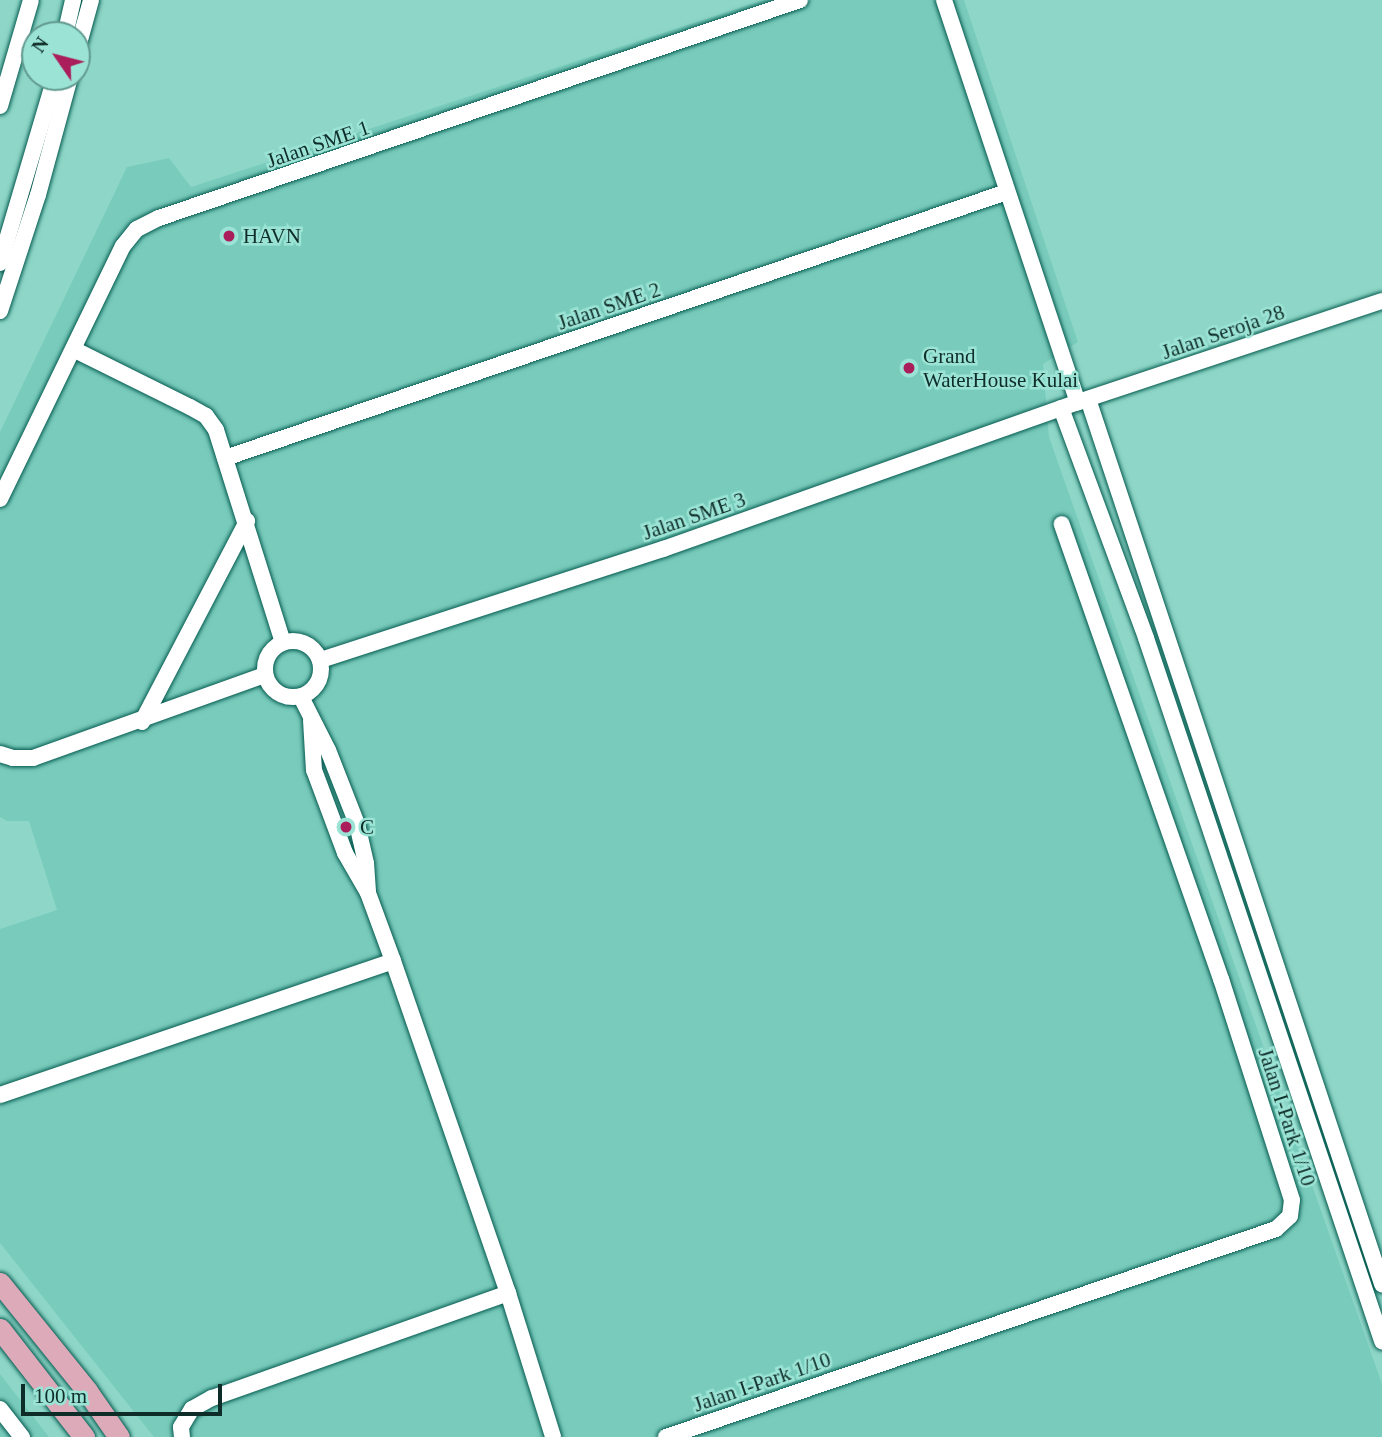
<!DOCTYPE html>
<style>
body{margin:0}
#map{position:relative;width:1382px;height:1437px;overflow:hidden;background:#8ed7c8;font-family:"Times New Roman",serif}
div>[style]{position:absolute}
.built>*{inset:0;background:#79ccbc}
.roads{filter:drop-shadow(0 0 2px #055b50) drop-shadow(0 0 2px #055b50)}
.minor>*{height:16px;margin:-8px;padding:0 8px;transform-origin:8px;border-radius:8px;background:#fff}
.minor>.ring{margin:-8px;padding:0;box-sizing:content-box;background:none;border:16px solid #fff;border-radius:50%}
.major>*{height:21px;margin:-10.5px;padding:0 10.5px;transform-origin:10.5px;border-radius:10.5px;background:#dcaab9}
.dots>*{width:19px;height:19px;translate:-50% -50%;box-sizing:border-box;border:4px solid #9be4d5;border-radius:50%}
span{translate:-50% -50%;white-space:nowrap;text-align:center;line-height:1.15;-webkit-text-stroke:5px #9be4d5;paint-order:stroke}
.street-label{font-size:21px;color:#0f2d28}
.poi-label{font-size:21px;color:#0f2d28}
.left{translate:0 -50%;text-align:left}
.north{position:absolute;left:21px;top:21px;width:70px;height:70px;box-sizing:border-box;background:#9be4d5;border:2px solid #639b90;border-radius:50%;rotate:305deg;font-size:19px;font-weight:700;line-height:28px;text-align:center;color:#0f2d28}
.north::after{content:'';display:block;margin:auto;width:24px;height:32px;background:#ab1e5c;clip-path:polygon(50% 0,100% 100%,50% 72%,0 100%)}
.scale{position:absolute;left:21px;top:1384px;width:201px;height:32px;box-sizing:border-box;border:4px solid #0f2d28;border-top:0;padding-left:9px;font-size:21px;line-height:24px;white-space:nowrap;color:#0f2d28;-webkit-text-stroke:5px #9be4d5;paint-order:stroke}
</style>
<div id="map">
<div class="built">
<i style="clip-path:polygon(764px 0,964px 0,1078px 342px,1043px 364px,1049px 437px,1382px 1384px,1382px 1437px,154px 1437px,0 1243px,0 929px,57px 910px,29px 821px,7px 821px,0 817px,0 432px,127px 167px,169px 158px,191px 187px)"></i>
<i style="clip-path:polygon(0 1374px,49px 1437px,0 1437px)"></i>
</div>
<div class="roads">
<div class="minor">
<i style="left:944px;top:0;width:424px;rotate:71.6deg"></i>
<i style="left:65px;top:35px;width:36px;rotate:-77deg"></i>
<i style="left:77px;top:51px;width:53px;rotate:-74.6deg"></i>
<i style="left:0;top:106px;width:110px;rotate:-73.7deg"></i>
<i style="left:0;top:263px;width:194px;rotate:-73.5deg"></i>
<i style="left:0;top:311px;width:122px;rotate:-71.9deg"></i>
<i style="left:38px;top:195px;width:122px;rotate:-74.8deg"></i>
<i style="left:75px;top:350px;width:128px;rotate:26.4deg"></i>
<i style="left:190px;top:407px;width:18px;rotate:29deg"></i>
<i style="left:206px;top:416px;width:17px;rotate:54deg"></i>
<i style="left:216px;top:430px;width:222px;rotate:72.5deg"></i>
<i style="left:1088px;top:399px;width:933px;rotate:71.62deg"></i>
<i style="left:1061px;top:408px;width:245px;rotate:69.7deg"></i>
<i style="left:1146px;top:638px;width:742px;rotate:71.44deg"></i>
<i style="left:225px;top:458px;width:826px;rotate:-18.79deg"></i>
<i style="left:0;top:499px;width:281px;rotate:-64.1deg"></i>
<i style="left:123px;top:246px;width:22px;rotate:-51deg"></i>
<i style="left:137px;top:229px;width:25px;rotate:-27deg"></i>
<i style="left:159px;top:218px;width:677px;rotate:-18.78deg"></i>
<i class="ring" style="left:265px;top:641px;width:40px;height:40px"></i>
<i style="left:321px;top:660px;width:360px;rotate:-18deg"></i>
<i style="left:663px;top:549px;width:440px;rotate:-19.5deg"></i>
<i style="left:1078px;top:402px;width:320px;rotate:-18.4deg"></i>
<i style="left:301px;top:697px;width:59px;rotate:63deg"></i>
<i style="left:328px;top:750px;width:79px;rotate:68.6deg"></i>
<i style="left:357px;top:824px;width:40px;rotate:77deg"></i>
<i style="left:366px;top:863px;width:28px;rotate:86deg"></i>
<i style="left:311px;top:720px;width:50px;rotate:86.6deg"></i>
<i style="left:314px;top:770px;width:89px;rotate:69.5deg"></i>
<i style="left:345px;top:853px;width:46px;rotate:60.1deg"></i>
<i style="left:368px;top:893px;width:72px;rotate:69.8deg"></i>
<i style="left:393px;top:961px;width:351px;rotate:70.9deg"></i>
<i style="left:508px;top:1293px;width:151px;rotate:72.6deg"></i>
<i style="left:142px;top:722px;width:227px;rotate:-62.4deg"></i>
<i style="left:0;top:754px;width:14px;rotate:17deg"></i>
<i style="left:13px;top:758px;width:20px"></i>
<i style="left:33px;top:758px;width:246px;rotate:-19.7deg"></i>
<i style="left:0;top:1095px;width:415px;rotate:-18.8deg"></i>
<i style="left:0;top:1409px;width:36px;rotate:52deg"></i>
<i style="left:182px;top:1437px;width:10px;rotate:-96deg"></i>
<i style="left:181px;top:1427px;width:21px;rotate:-59deg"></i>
<i style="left:192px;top:1409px;width:23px;rotate:-29deg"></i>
<i style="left:212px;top:1398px;width:314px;rotate:-19.5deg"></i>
<i style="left:666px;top:1437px;width:644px;rotate:-18.83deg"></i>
<i style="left:1276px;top:1229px;width:19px;rotate:-43deg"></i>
<i style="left:1290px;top:1216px;width:16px;rotate:-83deg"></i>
<i style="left:1292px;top:1200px;width:232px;rotate:-107.8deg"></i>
<i style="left:1221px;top:979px;width:482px;rotate:-109.3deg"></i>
</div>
<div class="major">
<i style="left:0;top:1283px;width:139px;rotate:51.1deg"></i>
<i style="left:87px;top:1391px;width:56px;rotate:55.2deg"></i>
<i style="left:0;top:1329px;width:137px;rotate:52.1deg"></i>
</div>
</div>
<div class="dots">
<i style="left:229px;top:236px;background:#ab1e5c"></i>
<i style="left:909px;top:368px;background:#ab1e5c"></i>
<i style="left:346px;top:827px;background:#ab1e5c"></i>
</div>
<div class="street-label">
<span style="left:318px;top:144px;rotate:-19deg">Jalan SME 1</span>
<span style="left:609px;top:306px;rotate:-19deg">Jalan SME 2</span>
<span style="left:1223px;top:332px;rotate:-19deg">Jalan Seroja 28</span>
<span style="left:694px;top:516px;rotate:-19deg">Jalan SME 3</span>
<span style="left:1287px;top:1117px;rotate:72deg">Jalan I-Park 1/10</span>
<span style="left:762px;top:1382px;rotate:-19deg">Jalan I-Park 1/10</span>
</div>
<div class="poi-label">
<span class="left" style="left:243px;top:236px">HAVN</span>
<span class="left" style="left:923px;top:368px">Grand<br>WaterHouse Kulai</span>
<span class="left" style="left:360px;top:827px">C</span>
</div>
<div class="north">N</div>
<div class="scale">100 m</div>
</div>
